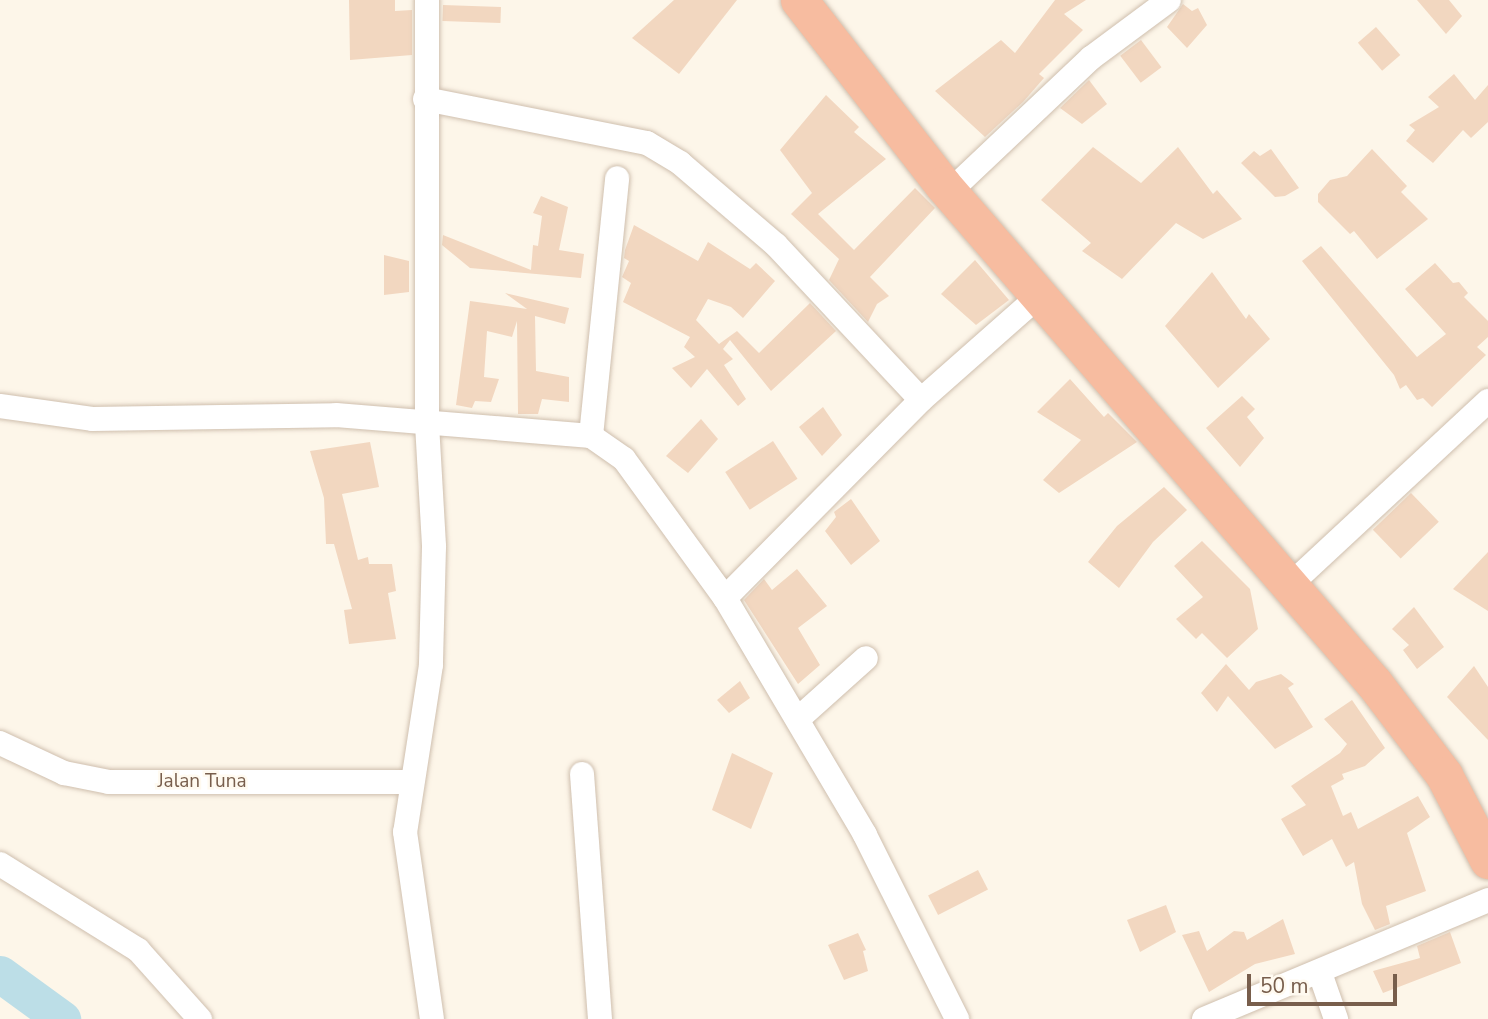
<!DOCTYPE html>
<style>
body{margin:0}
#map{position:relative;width:1488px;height:1019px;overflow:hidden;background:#fdf6e9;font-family:"Nunito Sans",sans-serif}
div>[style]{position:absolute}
.river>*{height:37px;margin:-18.5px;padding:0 18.5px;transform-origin:18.5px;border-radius:18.5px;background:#bcdee7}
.building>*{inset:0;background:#f2d7c0;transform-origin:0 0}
.roads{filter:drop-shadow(0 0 2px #cfbfae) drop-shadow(0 0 2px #cfbfae)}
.minor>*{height:24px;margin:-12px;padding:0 12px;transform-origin:12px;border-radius:12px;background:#fff}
.highway>*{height:37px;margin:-18.5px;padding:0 18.5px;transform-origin:18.5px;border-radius:18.5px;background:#f7bca0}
span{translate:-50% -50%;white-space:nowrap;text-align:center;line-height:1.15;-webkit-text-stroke:5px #fffaf0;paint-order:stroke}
.street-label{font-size:19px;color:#785e4c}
.scale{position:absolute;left:1247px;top:974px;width:150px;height:32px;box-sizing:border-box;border:4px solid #785e4c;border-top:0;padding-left:9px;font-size:21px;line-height:24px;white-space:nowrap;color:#785e4c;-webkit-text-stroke:5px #fffaf0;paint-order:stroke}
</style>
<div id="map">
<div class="river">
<i style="left:0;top:974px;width:77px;rotate:36deg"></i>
</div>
<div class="building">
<i style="clip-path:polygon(349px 0,395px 0,395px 11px,412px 10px,412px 55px,350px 60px)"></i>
<i style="clip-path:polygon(674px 0,737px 0,679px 74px,632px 38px)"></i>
<i style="clip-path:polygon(1055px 0,1086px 0,1064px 14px,1083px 30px,1039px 74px,1044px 78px,1023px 102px,985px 137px,935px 91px,1001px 40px,1015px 53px)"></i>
<i style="clip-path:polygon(1417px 0,1449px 0,1462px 16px,1446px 34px)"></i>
<i style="clip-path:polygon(1183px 4px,1192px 11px,1198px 8px,1207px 25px,1187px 48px,1167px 27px)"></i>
<i style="left:443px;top:5px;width:58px;height:16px;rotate:2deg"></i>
<i style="left:1376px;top:27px;width:37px;height:24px;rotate:49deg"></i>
<i style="left:1141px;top:40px;width:34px;height:26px;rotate:53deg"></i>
<i style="clip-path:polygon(1454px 74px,1475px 100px,1488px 85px,1488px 122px,1471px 138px,1463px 130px,1433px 163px,1406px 141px,1415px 130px,1409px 125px,1439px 107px,1428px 97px)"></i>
<i style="clip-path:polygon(1089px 80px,1107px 104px,1082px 124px,1060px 108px)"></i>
<i style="clip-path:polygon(826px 95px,859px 127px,854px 132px,886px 159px,818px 214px,854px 250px,915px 188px,935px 208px,870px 277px,889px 296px,877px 304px,868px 322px,829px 280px,839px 259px,791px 214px,812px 193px,780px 150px)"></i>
<i style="clip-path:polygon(1093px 147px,1141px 183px,1178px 147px,1213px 194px,1217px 190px,1242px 219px,1203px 239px,1176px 223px,1122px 279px,1082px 251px,1091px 243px,1041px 200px)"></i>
<i style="clip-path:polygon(1271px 149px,1299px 188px,1285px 196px,1275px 197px,1241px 163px,1254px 151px,1260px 156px)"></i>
<i style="clip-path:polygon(1372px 149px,1407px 186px,1401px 192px,1428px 219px,1377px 259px,1354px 231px,1350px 234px,1318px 202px,1318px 194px,1330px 180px,1347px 176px)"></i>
<i style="clip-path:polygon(541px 196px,568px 207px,559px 250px,584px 254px,581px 278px,470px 268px,442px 245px,443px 235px,531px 270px,533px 245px,538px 246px,542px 216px,533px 213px)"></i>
<i style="clip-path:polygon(634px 225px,698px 261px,708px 242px,750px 269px,756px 263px,775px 281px,743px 318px,731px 307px,708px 299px,696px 320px,719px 344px,737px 331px,759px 353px,810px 303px,836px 331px,771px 391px,730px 340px,723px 349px,733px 359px,724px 365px,746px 399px,738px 406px,707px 369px,691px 388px,672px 368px,695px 357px,684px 347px,690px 337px,623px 302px,631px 283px,622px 277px,629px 261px,624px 258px,625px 250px)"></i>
<i style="clip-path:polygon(1321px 246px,1417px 357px,1446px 334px,1405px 289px,1435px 263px,1453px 283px,1459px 282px,1468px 293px,1464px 297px,1488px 321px,1488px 337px,1477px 347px,1486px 355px,1432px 407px,1423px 398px,1417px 400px,1406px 385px,1400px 389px,1394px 375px,1302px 261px)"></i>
<i style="clip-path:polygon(384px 255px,409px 261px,409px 292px,384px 295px)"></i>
<i style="clip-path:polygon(975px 260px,1009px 300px,976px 325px,941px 294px)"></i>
<i style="clip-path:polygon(1212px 272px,1246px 319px,1249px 314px,1270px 339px,1218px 388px,1165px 326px)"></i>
<i style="clip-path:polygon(505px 293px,569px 308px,565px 324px,535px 316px,536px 371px,569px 377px,569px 402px,542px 399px,538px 414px,518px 414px,517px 321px,512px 337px,487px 331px,484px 377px,499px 379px,491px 402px,475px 401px,472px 408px,456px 405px,470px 301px,527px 309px)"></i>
<i style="clip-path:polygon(1070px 379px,1104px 417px,1108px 413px,1137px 442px,1059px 493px,1043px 480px,1081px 440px,1037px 412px)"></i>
<i style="clip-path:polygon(1242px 396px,1255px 409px,1247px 417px,1264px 438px,1240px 467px,1206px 428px)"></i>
<i style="clip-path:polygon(823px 407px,842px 435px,822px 456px,799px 427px)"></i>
<i style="clip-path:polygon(701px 419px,718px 439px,688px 473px,666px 456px)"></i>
<i style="left:773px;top:441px;width:45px;height:57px;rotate:57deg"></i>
<i style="clip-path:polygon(370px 442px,379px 487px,342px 494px,358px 560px,368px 557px,369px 564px,392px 564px,396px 591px,388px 593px,396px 639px,349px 644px,344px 610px,352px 609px,334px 544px,326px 544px,324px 498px,310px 451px)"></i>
<i style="clip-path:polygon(1164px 487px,1187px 510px,1153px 542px,1119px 588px,1088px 562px,1117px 526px)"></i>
<i style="left:1411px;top:493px;width:40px;height:53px;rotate:46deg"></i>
<i style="clip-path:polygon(851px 499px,880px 541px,851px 565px,825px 531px,836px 517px,834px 512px)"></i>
<i style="clip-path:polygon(1202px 541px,1250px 589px,1258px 629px,1227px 658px,1202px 633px,1196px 639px,1176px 619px,1203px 597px,1174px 566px)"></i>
<i style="clip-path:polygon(1488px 552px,1488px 611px,1453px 589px)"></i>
<i style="clip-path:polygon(797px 569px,827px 606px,798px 628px,820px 665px,798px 684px,744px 600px,764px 579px,772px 590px)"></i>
<i style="clip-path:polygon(1414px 607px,1444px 647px,1417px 669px,1403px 650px,1409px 645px,1392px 629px)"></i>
<i style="clip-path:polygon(1226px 664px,1249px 690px,1256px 682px,1281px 674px,1294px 684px,1288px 688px,1313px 727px,1275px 749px,1228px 696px,1217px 712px,1201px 693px)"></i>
<i style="clip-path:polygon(1474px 666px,1488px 687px,1488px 740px,1447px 697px)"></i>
<i style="clip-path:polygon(740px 681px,750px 698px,729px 713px,717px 700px)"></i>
<i style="clip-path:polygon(1352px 700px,1385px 748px,1365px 766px,1342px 774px,1344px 779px,1331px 786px,1343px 816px,1351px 812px,1358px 829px,1418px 796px,1430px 817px,1407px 833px,1426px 891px,1386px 906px,1390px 924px,1375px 930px,1362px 904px,1354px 862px,1346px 867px,1332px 839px,1303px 856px,1281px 819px,1306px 805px,1291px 786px,1340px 753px,1347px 744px,1324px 719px)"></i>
<i style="clip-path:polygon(732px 753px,773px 773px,751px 829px,712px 810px)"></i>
<i style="left:978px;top:870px;width:22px;height:56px;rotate:63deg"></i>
<i style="clip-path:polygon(1166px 905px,1176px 932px,1140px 952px,1127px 920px)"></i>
<i style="clip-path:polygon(1283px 919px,1295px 954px,1255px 964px,1209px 992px,1182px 935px,1199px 931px,1207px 951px,1234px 931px,1244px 932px,1247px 940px)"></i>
<i style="clip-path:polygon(1450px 932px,1461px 963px,1383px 993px,1373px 971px,1420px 958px,1417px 946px)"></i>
<i style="clip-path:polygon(858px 933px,866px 950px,863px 951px,868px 971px,844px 980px,828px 945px)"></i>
</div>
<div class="roads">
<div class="minor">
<i style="left:427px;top:0;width:424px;rotate:90deg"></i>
<i style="left:427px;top:424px;width:123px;rotate:86.7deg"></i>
<i style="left:434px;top:547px;width:118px;rotate:91.5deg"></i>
<i style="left:431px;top:665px;width:169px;rotate:98.8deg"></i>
<i style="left:405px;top:832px;width:189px;rotate:81.8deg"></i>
<i style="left:425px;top:99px;width:226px;rotate:11.2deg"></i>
<i style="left:647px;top:143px;width:39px;rotate:31deg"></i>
<i style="left:680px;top:163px;width:126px;rotate:40.5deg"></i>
<i style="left:776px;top:245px;width:212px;rotate:46.9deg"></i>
<i style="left:963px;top:179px;width:176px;rotate:-43.4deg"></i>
<i style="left:1091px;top:58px;width:97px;rotate:-36.6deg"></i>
<i style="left:0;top:406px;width:93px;rotate:8deg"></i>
<i style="left:92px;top:419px;width:244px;rotate:-0.9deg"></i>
<i style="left:336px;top:415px;width:256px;rotate:4.7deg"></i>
<i style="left:591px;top:436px;width:40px;rotate:34.9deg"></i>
<i style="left:624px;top:459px;width:172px;rotate:54deg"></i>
<i style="left:725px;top:598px;width:275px;rotate:59.4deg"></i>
<i style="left:865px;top:835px;width:206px;rotate:63.4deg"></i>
<i style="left:591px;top:436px;width:259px;rotate:-84.2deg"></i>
<i style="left:1291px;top:584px;width:269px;rotate:-42.9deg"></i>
<i style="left:725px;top:598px;width:279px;rotate:-45.3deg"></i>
<i style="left:921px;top:400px;width:159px;rotate:-41.4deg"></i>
<i style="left:798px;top:719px;width:91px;rotate:-41.9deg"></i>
<i style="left:0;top:743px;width:71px;rotate:25.1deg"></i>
<i style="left:64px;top:773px;width:46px;rotate:11.3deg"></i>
<i style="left:109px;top:782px;width:302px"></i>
<i style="left:582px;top:774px;width:246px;rotate:85.8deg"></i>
<i style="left:0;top:864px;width:163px;rotate:31.9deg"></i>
<i style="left:138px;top:950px;width:93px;rotate:48.1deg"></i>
<i style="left:1320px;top:973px;width:49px;rotate:70.8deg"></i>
<i style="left:1204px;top:1019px;width:308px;rotate:-22.7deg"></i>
</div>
<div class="highway">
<i style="left:799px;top:0;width:234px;rotate:52.1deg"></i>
<i style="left:943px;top:185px;width:659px;rotate:49.13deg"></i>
<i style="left:1374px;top:683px;width:116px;rotate:52.7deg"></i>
<i style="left:1444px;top:775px;width:96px;rotate:62.6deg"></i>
</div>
</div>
<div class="street-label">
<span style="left:202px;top:782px">Jalan Tuna</span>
</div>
<div class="scale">50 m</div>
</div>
